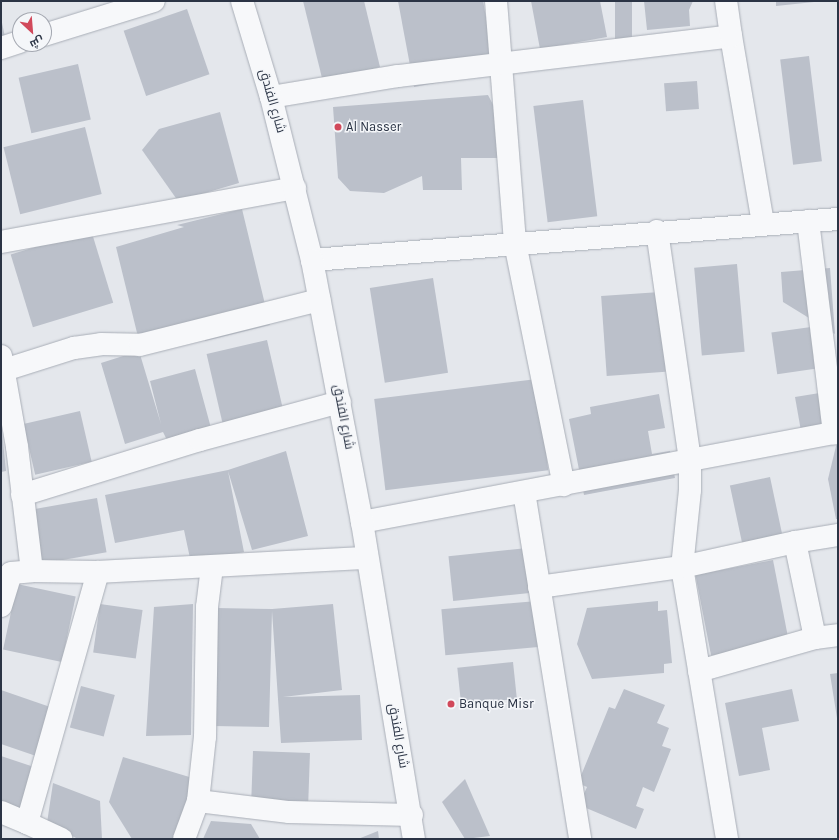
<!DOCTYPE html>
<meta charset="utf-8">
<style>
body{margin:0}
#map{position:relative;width:839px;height:840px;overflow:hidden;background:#e4e7ec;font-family:Karla,Cairo,sans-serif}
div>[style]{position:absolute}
.building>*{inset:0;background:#bbc0ca;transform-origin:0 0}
.roads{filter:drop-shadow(0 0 1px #a9aeb7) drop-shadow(0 0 1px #a9aeb7)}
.minor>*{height:22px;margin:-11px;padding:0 11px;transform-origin:11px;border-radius:11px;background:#f7f8fa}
.tertiary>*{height:22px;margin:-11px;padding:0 11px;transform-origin:11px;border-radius:11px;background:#f7f8fa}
.dots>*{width:11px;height:11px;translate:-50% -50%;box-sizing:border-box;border:2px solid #f4f6f9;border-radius:50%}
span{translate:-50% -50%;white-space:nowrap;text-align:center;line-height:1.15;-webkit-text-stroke:3px #f4f6f9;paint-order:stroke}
.street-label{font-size:13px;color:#2b3445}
.poi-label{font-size:13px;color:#2b3445}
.left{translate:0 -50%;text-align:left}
.frame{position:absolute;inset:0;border:2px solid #2b3445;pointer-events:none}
.north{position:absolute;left:12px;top:12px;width:40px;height:40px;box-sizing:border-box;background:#f4f6f9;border:1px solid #a4a8b1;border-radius:50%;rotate:154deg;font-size:11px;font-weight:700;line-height:16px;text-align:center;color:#2b3445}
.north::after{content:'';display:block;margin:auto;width:14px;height:18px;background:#d1495b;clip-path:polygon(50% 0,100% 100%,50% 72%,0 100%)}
</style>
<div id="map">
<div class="building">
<i style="clip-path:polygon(303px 1px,364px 1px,380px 67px,323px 82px)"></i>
<i style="clip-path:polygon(398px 1px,483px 1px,496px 72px,414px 87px)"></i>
<i style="clip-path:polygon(531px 1px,600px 1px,607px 37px,540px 49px)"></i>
<i style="left:615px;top:1px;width:17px;height:38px"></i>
<i style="clip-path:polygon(644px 1px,693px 1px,689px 10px,690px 26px,647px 30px)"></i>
<i style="clip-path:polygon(776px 1px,814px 1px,814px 2px,776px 6px)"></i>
<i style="left:187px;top:9px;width:69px;height:67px;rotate:71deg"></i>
<i style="clip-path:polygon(1px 18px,6px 42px,1px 43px)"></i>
<i style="left:809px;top:56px;width:106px;height:29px;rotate:83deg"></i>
<i style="left:78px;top:64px;width:57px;height:61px;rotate:77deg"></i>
<i style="left:697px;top:81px;width:28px;height:33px;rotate:86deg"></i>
<i style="clip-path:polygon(488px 95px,502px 122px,502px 158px,461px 158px,462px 190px,423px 190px,422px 176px,384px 193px,350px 191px,338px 178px,333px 107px)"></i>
<i style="left:583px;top:100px;width:117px;height:50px;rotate:83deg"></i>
<i style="clip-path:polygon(220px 112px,239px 183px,178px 201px,142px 150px,159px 129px)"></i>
<i style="left:85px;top:127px;width:69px;height:84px;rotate:76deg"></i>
<i style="clip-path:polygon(242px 209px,270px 325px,205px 341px,203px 329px,140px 345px,116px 247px,184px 227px,177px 225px)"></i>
<i style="left:91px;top:230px;width:76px;height:84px;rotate:73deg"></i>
<i style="left:737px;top:264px;width:88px;height:43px;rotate:85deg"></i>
<i style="clip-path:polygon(830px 268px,835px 334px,783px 302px,781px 272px)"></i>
<i style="left:433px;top:278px;width:96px;height:64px;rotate:81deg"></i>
<i style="left:660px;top:292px;width:80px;height:59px;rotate:86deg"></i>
<i style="left:811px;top:327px;width:42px;height:40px;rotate:82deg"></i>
<i style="left:267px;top:340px;width:71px;height:62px;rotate:77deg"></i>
<i style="clip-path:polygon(139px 351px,161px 424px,150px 381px,195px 369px,211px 428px,167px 440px,163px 432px,125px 444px,101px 363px)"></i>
<i style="left:537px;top:379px;width:92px;height:164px;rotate:83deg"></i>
<i style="clip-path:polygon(838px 390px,838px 425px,801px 431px,795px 397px)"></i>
<i style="clip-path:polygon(659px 394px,665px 428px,648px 431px,652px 454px,670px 451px,675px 478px,584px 495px,569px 419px,591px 414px,590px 407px)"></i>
<i style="left:80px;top:411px;width:52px;height:58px;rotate:77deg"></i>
<i style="clip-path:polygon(1px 422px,6px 471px,1px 472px)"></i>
<i style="clip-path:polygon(838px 438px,838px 519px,836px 519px,828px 479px)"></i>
<i style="clip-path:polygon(286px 451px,308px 536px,252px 550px,228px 471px,244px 552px,191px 563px,184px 530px,115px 543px,105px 495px,228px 470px)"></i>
<i style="left:770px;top:477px;width:74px;height:41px;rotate:78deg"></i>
<i style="left:97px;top:498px;width:55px;height:66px;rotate:80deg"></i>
<i style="left:537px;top:547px;width:45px;height:89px;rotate:84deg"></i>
<i style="left:773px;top:560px;width:82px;height:79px;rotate:79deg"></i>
<i style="left:17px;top:584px;width:60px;height:67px;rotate:12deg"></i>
<i style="left:537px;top:601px;width:46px;height:96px;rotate:85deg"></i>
<i style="clip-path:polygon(658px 601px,658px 611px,667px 610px,672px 663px,664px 664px,664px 673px,592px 679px,577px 644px,587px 608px)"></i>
<i style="left:100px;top:604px;width:43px;height:49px;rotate:8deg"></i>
<i style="clip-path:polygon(193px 604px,191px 735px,146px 736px,154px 607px)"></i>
<i style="clip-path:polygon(333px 604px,342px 690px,283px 697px,360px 695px,362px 740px,281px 743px,272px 611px,269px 727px,213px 726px,216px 608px,272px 609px)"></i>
<i style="left:513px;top:662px;width:37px;height:56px;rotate:84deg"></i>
<i style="clip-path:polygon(838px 673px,838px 718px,837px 718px,830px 674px)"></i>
<i style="left:81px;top:686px;width:35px;height:43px;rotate:15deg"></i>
<i style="clip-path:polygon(624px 689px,665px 705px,657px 723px,669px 728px,662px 746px,671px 749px,654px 792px,643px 787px,636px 806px,644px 809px,636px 829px,579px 805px,587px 787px,578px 783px,609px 707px,615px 709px)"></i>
<i style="clip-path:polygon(792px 689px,799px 721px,762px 728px,770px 770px,739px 776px,725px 703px)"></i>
<i style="clip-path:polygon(1px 690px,56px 709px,39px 757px,1px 744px)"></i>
<i style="left:253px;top:751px;width:57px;height:49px;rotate:2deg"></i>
<i style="clip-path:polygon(1px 756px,37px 768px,22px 809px,1px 802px)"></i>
<i style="clip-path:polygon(123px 757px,196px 779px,178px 839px,132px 839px,109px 802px)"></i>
<i style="clip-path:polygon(465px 779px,490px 836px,465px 839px,442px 802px)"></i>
<i style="clip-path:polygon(53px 783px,100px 801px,102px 839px,78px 839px,47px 823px)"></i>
<i style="clip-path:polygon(211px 821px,251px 824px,260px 839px,203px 839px)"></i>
<i style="clip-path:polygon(378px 831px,379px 839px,358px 839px)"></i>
</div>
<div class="roads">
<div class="minor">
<i style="left:496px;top:1px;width:243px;rotate:85.5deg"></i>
<i style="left:515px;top:243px;width:247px;rotate:78.6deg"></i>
<i style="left:44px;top:35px;width:115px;rotate:-17.2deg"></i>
<i style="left:731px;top:36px;width:190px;rotate:80.3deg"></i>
<i style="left:1px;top:48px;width:20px;rotate:-18deg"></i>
<i style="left:271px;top:97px;width:129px;rotate:-9.4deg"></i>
<i style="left:398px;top:76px;width:335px;rotate:-6.8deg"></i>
<i style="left:731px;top:36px;width:35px;rotate:-98deg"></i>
<i style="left:808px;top:221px;width:214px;rotate:83deg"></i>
<i style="left:657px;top:231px;width:231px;rotate:81.8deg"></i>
<i style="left:690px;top:460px;width:30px;rotate:90deg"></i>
<i style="left:690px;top:490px;width:77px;rotate:95.9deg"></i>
<i style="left:682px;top:567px;width:276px;rotate:80.6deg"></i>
<i style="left:1px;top:242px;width:299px;rotate:-10.4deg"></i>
<i style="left:312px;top:260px;width:528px;rotate:-4.46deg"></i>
<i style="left:1px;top:356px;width:92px;rotate:80deg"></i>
<i style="left:17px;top:447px;width:125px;rotate:83.1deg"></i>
<i style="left:1px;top:371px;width:77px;rotate:-17.5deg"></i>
<i style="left:74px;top:348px;width:27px;rotate:-8deg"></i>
<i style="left:101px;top:344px;width:39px;rotate:1deg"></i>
<i style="left:140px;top:345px;width:185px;rotate:-14.1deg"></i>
<i style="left:524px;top:492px;width:351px;rotate:80.8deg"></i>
<i style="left:22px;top:495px;width:186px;rotate:-17.2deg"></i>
<i style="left:200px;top:440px;width:145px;rotate:-15.2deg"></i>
<i style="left:362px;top:522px;width:484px;rotate:-10.7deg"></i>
<i style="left:795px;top:542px;width:98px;rotate:78.2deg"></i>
<i style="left:815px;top:638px;width:23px;rotate:-7deg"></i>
<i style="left:539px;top:587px;width:144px;rotate:-8deg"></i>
<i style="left:682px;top:567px;width:116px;rotate:-12.5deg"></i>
<i style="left:795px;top:542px;width:44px;rotate:-9.2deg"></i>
<i style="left:1px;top:606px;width:34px;rotate:-73deg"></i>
<i style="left:11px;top:573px;width:21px;rotate:-5deg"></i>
<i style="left:32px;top:571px;width:66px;rotate:0.9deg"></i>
<i style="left:98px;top:572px;width:269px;rotate:-3deg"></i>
<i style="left:699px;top:671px;width:121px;rotate:-15.9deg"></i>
<i style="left:198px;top:801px;width:92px;rotate:6.9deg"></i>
<i style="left:289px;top:812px;width:123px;rotate:1.4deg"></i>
<i style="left:1px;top:812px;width:28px;rotate:23deg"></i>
<i style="left:27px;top:823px;width:261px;rotate:-74.2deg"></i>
<i style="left:27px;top:823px;width:38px;rotate:25deg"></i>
<i style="left:184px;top:839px;width:40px;rotate:-69.8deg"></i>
<i style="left:198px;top:801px;width:64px;rotate:-83.8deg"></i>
<i style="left:205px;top:737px;width:130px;rotate:-89.1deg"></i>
<i style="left:207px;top:607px;width:40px;rotate:-82.9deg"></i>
</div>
<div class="tertiary">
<i style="left:242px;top:1px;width:100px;rotate:73.2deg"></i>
<i style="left:271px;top:97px;width:168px;rotate:75.9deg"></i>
<i style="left:312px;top:260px;width:267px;rotate:79.2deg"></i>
<i style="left:362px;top:522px;width:321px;rotate:80.7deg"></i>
</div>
</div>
<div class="dots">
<i style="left:338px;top:127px;background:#d1495b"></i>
<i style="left:451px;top:704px;background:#d1495b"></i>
</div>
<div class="street-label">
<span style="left:272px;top:101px;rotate:74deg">شارع الفندق</span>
<span style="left:343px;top:417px;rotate:79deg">شارع الفندق</span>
<span style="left:398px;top:736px;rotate:80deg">شارع الفندق</span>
</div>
<div class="poi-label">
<span class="left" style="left:346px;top:127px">Al Nasser</span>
<span class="left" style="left:459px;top:704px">Banque Misr</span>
</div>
<div class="frame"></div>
<div class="north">ش</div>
</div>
